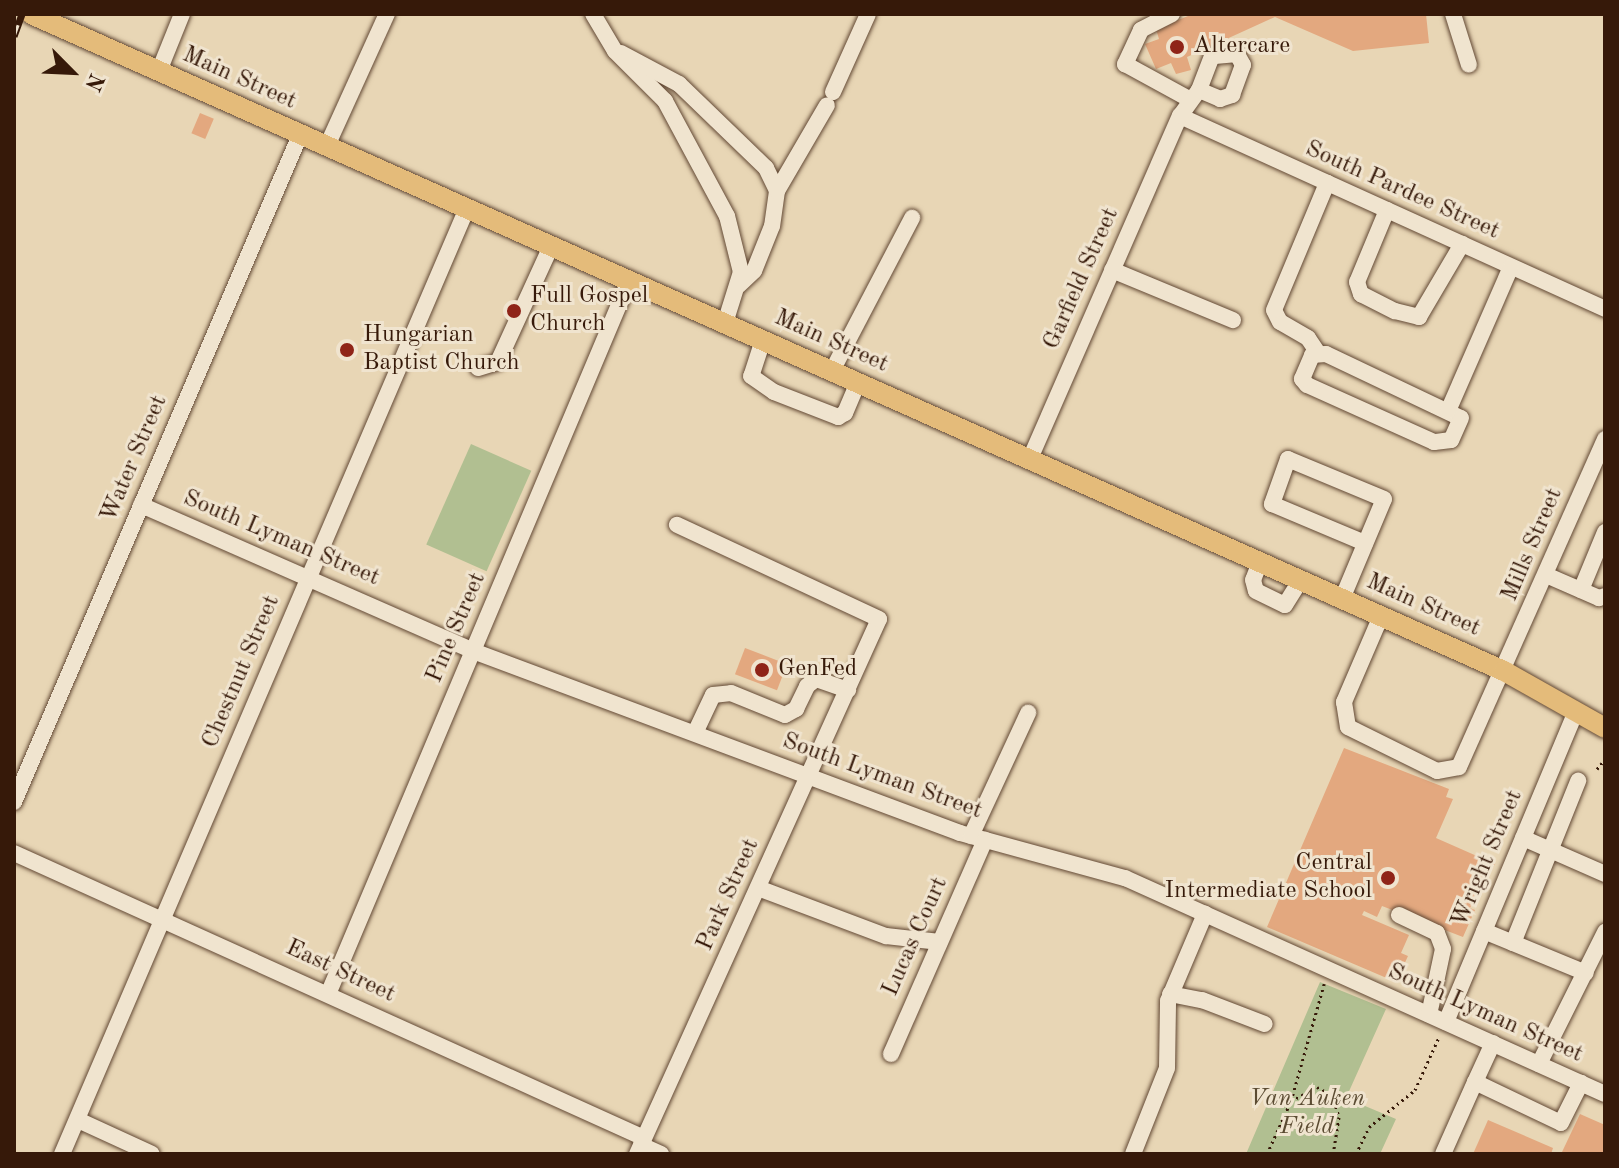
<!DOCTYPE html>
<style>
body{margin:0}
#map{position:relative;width:1619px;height:1168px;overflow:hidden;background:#e8d6b5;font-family:"Old Standard TT",serif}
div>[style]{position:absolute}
.green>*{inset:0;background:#b1bf91;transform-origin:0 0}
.building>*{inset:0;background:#e3a87f;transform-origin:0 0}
.path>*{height:3px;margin-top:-1.5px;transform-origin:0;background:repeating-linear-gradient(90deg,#361909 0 2px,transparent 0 6px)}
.roads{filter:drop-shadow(0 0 2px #624834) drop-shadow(0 0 2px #624834)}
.minor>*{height:16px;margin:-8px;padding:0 8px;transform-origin:8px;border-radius:8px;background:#f0e4cf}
.major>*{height:20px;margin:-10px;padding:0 10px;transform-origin:10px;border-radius:10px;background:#e4bb7a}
.rail>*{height:7px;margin-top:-3.5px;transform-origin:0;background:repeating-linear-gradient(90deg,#f0e4cf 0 12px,#361909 0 24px);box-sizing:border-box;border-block:2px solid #361909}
.dots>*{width:22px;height:22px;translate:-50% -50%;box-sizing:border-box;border:4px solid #f0e4cf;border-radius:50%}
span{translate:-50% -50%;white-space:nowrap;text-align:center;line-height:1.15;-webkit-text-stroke:6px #f0e4cf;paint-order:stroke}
.poi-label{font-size:24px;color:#361909}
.left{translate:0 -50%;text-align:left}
.right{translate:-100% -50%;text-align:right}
.street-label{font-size:24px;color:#361909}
.park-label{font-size:24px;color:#5b4b32;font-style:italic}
.frame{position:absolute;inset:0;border:16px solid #361909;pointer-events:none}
.north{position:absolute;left:32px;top:32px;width:80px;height:80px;-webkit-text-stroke:6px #f0e4cf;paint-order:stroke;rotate:114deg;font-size:22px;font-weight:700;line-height:32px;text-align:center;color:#361909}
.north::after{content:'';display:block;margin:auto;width:28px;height:36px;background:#361909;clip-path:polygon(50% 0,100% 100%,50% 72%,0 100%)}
</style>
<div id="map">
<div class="green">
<i style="left:471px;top:444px;width:66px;height:110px;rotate:24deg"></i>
<i style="clip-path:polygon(1320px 982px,1386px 1009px,1346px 1098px,1396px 1119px,1380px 1154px,1246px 1154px)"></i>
</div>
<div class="building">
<i style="clip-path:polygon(1193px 14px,1426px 14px,1429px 43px,1353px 51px,1275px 17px,1187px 57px,1191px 70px,1176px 74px,1171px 63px,1156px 69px,1145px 44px,1159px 39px,1156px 29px)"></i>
<i style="left:200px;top:113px;width:15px;height:22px;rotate:23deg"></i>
<i style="left:745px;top:648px;width:45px;height:28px;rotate:21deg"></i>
<i style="clip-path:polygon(1344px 748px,1449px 789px,1446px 797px,1453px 799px,1436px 838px,1495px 864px,1470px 908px,1475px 910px,1463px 937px,1382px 906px,1377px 917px,1364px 911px,1362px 915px,1409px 935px,1401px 953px,1408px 956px,1396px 982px,1267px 927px)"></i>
<i style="clip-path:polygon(1580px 1114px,1605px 1125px,1605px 1154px,1562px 1152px)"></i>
<i style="clip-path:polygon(1488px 1120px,1553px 1148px,1551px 1154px,1473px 1154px)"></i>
</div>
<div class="path">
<i style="left:1597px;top:769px;width:13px;rotate:-51deg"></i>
<i style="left:1291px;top:1101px;width:30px;rotate:-28deg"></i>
<i style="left:1317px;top:1087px;width:17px;rotate:28deg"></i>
<i style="left:1332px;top:1095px;width:23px;rotate:72deg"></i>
<i style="left:1339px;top:1117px;width:37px;rotate:99deg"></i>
<i style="left:1267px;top:1154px;width:58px;rotate:-65.6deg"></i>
<i style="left:1291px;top:1101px;width:122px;rotate:-74.2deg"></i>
<i style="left:1356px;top:1154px;width:30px;rotate:-64deg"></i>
<i style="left:1369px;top:1127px;width:59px;rotate:-38.8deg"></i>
<i style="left:1415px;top:1090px;width:58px;rotate:-65.6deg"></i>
</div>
<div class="roads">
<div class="minor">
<i style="left:593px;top:14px;width:43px;rotate:59.3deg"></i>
<i style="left:615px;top:51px;width:71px;rotate:45deg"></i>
<i style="left:665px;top:101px;width:131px;rotate:61.7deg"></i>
<i style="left:727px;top:216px;width:58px;rotate:76deg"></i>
<i style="left:741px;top:272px;width:53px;rotate:107.4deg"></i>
<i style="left:1172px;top:14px;width:35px;rotate:153deg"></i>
<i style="left:1141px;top:30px;width:38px;rotate:115deg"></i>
<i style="left:1125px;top:64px;width:75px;rotate:28.6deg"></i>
<i style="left:1453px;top:14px;width:53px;rotate:72.6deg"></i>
<i style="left:621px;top:53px;width:66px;rotate:28.1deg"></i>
<i style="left:679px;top:84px;width:121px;rotate:44deg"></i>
<i style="left:766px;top:168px;width:25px;rotate:64deg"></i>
<i style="left:777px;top:191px;width:35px;rotate:98deg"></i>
<i style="left:772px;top:226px;width:48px;rotate:111.8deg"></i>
<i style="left:754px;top:271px;width:21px;rotate:137deg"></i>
<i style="left:159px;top:71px;width:61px;rotate:-68deg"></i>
<i style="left:833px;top:92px;width:85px;rotate:-65.8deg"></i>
<i style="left:1180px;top:116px;width:467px;rotate:24.4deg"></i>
<i style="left:327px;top:146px;width:145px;rotate:-65.6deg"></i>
<i style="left:777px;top:191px;width:99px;rotate:-59.8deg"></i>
<i style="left:1387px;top:210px;width:78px;rotate:112.6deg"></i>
<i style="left:1357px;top:282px;width:13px;rotate:72deg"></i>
<i style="left:1361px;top:294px;width:38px;rotate:27deg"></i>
<i style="left:1395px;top:311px;width:25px;rotate:14deg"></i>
<i style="left:1419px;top:317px;width:85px;rotate:-59.5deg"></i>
<i style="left:1112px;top:270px;width:131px;rotate:22.5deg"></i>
<i style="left:763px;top:340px;width:38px;rotate:108deg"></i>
<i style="left:751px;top:376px;width:28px;rotate:35deg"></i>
<i style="left:774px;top:392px;width:69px;rotate:21.3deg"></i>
<i style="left:838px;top:417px;width:8px;rotate:-30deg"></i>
<i style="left:845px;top:413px;width:33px;rotate:-67deg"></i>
<i style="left:1318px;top:353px;width:18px;rotate:-124deg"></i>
<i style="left:1308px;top:338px;width:32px;rotate:-150deg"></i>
<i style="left:1280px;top:322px;width:13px;rotate:-117deg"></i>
<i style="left:1274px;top:310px;width:138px;rotate:-67.3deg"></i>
<i style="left:1326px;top:354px;width:149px;rotate:25.4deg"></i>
<i style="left:1461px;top:418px;width:24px;rotate:114deg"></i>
<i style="left:1451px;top:440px;width:17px;rotate:173deg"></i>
<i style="left:1434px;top:442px;width:139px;rotate:-155.8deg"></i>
<i style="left:1307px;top:385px;width:8px;rotate:-130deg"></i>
<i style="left:1302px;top:379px;width:26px;rotate:-67deg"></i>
<i style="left:1312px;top:355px;width:14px;rotate:-4deg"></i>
<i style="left:478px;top:368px;width:21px;rotate:-17deg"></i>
<i style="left:498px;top:362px;width:128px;rotate:-65.4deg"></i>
<i style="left:832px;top:371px;width:173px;rotate:-62.4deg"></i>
<i style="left:1448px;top:411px;width:157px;rotate:-66.4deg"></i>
<i style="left:1029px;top:461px;width:377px;rotate:-66.4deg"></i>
<i style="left:1180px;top:116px;width:32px;rotate:-54deg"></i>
<i style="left:1199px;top:90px;width:23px;rotate:23deg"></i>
<i style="left:1220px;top:99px;width:13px;rotate:-18deg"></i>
<i style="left:1232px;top:95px;width:32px;rotate:-70deg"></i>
<i style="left:1243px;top:65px;width:13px;rotate:-119deg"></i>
<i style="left:1237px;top:54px;width:25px;rotate:175deg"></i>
<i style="left:1212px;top:56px;width:36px;rotate:111deg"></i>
<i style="left:141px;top:505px;width:363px;rotate:23.7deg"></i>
<i style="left:473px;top:651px;width:520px;rotate:20.49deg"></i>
<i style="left:960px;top:833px;width:171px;rotate:15.3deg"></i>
<i style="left:1125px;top:878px;width:526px;rotate:24.23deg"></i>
<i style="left:1260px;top:562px;width:19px;rotate:111deg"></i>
<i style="left:1253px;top:580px;width:11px;rotate:75deg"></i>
<i style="left:1256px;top:591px;width:32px;rotate:26deg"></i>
<i style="left:1285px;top:605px;width:28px;rotate:-58deg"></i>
<i style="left:1546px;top:575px;width:58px;rotate:23.5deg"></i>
<i style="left:1599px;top:598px;width:6px;rotate:-18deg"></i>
<i style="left:1581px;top:590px;width:63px;rotate:-67.5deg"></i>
<i style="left:1342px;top:599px;width:108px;rotate:-67.2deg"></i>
<i style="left:1384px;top:499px;width:104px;rotate:-157.4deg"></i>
<i style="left:1288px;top:459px;width:48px;rotate:109.6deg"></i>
<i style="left:1272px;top:504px;width:101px;rotate:22.8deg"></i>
<i style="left:1381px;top:616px;width:94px;rotate:113.3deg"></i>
<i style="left:1344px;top:702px;width:25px;rotate:81deg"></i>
<i style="left:1348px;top:727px;width:99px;rotate:26.3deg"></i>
<i style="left:1437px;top:771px;width:22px;rotate:-10deg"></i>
<i style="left:1459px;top:767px;width:359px;rotate:-66deg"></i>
<i style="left:695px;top:733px;width:42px;rotate:-64.7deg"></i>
<i style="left:713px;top:695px;width:18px;rotate:-6deg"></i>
<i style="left:731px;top:693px;width:58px;rotate:22.2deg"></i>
<i style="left:785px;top:715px;width:13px;rotate:-29deg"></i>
<i style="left:796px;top:709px;width:25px;rotate:-64deg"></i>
<i style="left:807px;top:686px;width:11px;rotate:-38deg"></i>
<i style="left:816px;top:679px;width:34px;rotate:19deg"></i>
<i style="left:14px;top:802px;width:726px;rotate:-66.79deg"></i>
<i style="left:971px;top:836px;width:136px;rotate:-65.1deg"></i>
<i style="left:1523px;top:838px;width:90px;rotate:23.7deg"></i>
<i style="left:14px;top:853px;width:691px;rotate:24.34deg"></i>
<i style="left:758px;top:888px;width:137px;rotate:20.6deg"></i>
<i style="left:886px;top:936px;width:54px;rotate:6.3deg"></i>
<i style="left:1399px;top:915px;width:42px;rotate:25.3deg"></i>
<i style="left:1437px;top:933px;width:17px;rotate:69deg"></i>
<i style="left:1443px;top:949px;width:67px;rotate:102deg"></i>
<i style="left:1484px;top:931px;width:110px;rotate:22.4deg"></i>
<i style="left:1513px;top:943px;width:175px;rotate:-68.1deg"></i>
<i style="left:329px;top:992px;width:772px;rotate:-67.12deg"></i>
<i style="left:1170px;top:994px;width:33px;rotate:11deg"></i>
<i style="left:1202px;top:1000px;width:67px;rotate:20.9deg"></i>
<i style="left:1446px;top:1022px;width:334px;rotate:-67.3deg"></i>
<i style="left:891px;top:1054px;width:234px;rotate:-66.3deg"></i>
<i style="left:1539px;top:1064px;width:148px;rotate:-63.4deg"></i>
<i style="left:1475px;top:1082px;width:43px;rotate:-65.2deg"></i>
<i style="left:78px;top:1120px;width:81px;rotate:24.7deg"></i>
<i style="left:641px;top:1145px;width:22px;rotate:24deg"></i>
<i style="left:62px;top:1154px;width:1029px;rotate:-66.82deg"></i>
<i style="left:637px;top:1154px;width:587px;rotate:-65.66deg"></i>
<i style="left:879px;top:619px;width:223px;rotate:-155deg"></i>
<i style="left:1133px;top:1154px;width:92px;rotate:-68.4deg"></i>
<i style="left:1167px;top:1068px;width:67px;rotate:-89.1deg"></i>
<i style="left:1168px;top:1001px;width:95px;rotate:-67deg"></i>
<i style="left:1443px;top:1154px;width:79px;rotate:-66deg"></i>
<i style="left:1475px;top:1082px;width:95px;rotate:25.5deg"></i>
<i style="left:1561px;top:1123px;width:45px;rotate:-63.4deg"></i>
</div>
<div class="major">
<i style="left:31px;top:14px;width:1613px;rotate:24.04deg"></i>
<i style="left:1504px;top:671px;width:116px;rotate:29.4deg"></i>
</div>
</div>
<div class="rail">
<i style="left:14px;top:36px;width:23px;rotate:-70deg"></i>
</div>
<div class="dots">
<i style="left:1177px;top:47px;background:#8f2418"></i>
<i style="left:514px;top:311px;background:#8f2418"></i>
<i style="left:347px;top:350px;background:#8f2418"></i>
<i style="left:762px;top:670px;background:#8f2418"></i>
<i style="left:1388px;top:878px;background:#8f2418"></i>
</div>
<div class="poi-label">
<span class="left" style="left:1193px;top:47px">Altercare</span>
<span class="left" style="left:530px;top:311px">Full Gospel<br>Church</span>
<span class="left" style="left:363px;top:350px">Hungarian<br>Baptist Church</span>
<span class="left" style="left:778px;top:670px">GenFed</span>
<span class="right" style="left:1372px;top:878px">Central<br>Intermediate School</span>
</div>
<div class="street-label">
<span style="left:239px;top:79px;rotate:24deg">Main Street</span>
<span style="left:1402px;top:191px;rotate:24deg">South Pardee Street</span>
<span style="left:1082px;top:279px;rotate:-66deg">Garfield Street</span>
<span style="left:831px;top:342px;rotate:24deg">Main Street</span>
<span style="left:135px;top:459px;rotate:-67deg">Water Street</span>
<span style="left:281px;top:539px;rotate:23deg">South Lyman Street</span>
<span style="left:1533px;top:545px;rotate:-67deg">Mills Street</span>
<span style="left:1423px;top:606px;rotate:24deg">Main Street</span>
<span style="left:457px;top:628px;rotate:-67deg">Pine Street</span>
<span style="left:242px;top:672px;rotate:-67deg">Chestnut Street</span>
<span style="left:882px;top:777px;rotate:20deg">South Lyman Street</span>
<span style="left:1488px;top:859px;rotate:-67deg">Wright Street</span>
<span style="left:729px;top:895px;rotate:-66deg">Park Street</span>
<span style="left:916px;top:937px;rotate:-66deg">Lucas Court</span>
<span style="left:340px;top:972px;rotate:25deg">East Street</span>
<span style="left:1485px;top:1014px;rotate:24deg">South Lyman Street</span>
</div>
<div class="park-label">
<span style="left:1307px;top:1114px">Van Auken<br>Field</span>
</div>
<div class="frame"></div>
<div class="north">N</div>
</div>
